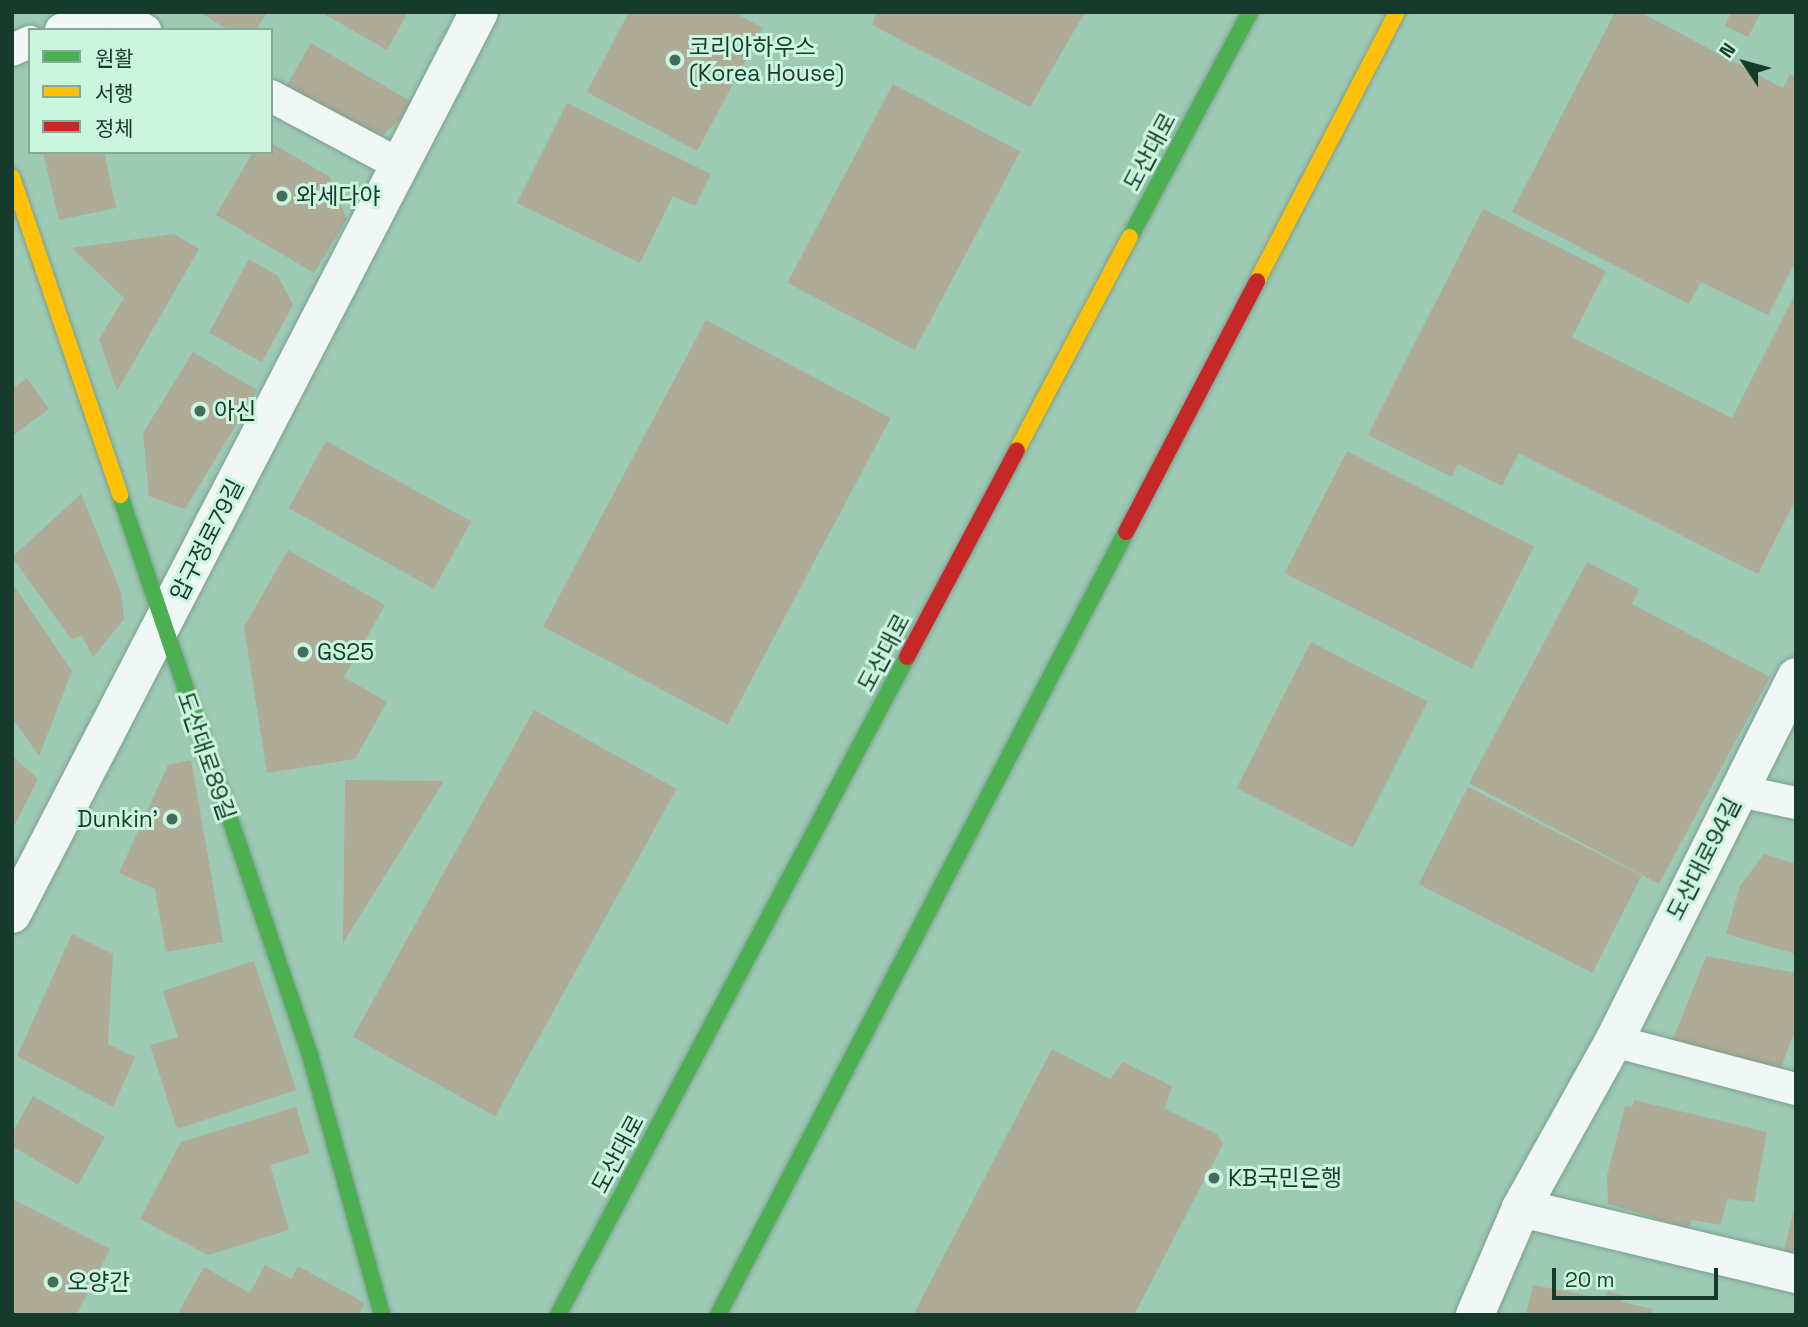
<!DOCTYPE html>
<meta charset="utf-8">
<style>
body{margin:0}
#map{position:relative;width:1808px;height:1327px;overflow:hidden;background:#9dcab4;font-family:"Space Grotesk","Noto Sans KR",sans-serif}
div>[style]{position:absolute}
.building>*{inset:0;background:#aeab97;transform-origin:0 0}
.roads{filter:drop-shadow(0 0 2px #7a9f8e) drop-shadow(0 0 2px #7a9f8e)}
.lane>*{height:32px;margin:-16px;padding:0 16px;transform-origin:16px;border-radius:16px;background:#f0f7f4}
.street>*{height:38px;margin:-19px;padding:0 19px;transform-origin:19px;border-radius:19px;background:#f0f7f4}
.fast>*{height:16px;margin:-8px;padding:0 8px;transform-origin:8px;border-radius:8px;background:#4caf50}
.slow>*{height:16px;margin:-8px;padding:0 8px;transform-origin:8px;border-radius:8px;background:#ffc107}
.jam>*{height:16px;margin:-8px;padding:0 8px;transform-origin:8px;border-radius:8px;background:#c62828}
.dots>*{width:19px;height:19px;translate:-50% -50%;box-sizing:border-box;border:4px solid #ccf5df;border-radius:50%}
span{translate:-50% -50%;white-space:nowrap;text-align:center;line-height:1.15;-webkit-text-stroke:6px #ccf5df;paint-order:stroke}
.poi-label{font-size:23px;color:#163a2b}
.left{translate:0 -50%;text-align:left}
.right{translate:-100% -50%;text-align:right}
.street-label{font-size:23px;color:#163a2b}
.frame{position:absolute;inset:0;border:14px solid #163a2b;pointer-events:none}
.legend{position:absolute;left:28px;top:28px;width:245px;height:126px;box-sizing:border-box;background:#ccf5df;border:2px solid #83aa97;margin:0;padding:9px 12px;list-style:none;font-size:21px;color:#163a2b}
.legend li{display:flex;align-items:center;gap:14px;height:35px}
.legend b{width:35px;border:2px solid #83aa97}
.north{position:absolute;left:1710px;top:28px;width:70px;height:70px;-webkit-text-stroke:5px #ccf5df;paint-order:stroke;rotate:306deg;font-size:19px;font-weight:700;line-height:28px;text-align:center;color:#163a2b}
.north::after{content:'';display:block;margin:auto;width:24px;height:32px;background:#163a2b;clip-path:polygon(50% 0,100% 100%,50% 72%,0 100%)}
.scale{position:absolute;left:1552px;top:1268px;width:166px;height:32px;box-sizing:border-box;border:4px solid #163a2b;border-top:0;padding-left:9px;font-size:21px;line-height:24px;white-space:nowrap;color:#163a2b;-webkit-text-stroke:5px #ccf5df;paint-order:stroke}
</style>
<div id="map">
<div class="building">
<i style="clip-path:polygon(200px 12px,267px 12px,256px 30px,228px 30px)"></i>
<i style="clip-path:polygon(321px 12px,408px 12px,387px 50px)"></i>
<i style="clip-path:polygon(629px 12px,733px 12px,763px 28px,697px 151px,587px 92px)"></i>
<i style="clip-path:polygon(877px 12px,1085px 12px,1030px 107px,872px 25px)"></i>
<i style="clip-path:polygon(1615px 12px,1640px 12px,1783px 88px,1790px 74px,1796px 77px,1796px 260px,1768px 315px,1701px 282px,1689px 304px,1512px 212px)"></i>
<i style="clip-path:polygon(1731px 12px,1761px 12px,1748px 37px,1725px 26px)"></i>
<i style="clip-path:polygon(311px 43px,417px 105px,378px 139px,286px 87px)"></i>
<i style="left:893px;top:84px;width:144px;height:225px;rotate:28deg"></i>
<i style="clip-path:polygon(567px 103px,711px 174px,695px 206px,673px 196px,640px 263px,517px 203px)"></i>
<i style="clip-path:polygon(271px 143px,330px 177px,347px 219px,314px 273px,216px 215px,253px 152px,271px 152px)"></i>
<i style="clip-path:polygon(43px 152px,104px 152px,116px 208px,59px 220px)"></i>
<i style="clip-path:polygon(1483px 209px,1606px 271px,1572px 337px,1732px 418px,1796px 292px,1796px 499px,1758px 574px,1519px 453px,1502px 486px,1458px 464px,1452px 477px,1368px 435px)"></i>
<i style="clip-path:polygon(174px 234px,199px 249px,117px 391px,99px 339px,124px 298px,72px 248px)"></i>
<i style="clip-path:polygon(249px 259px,278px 276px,293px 305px,262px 362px,209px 333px)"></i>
<i style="left:706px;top:320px;width:209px;height:347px;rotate:28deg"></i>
<i style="clip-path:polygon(193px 352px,257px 390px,185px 509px,149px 496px,143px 433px)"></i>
<i style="clip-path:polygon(27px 378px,49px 409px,12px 436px,12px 389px)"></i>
<i style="left:326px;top:441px;width:166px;height:77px;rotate:29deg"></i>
<i style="left:1347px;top:451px;width:210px;height:137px;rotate:27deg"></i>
<i style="clip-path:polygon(81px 494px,121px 592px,124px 619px,93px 657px,82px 636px,71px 639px,12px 557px)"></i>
<i style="clip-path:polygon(288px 550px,385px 605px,344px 677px,387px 702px,355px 759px,267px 773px,244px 627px)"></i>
<i style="clip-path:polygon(1587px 562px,1639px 589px,1632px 604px,1770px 677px,1659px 884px,1469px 783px)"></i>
<i style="clip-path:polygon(12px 583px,72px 671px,39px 756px,12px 718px)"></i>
<i style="left:1311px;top:642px;width:131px;height:164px;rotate:27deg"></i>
<i style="left:534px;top:710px;width:163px;height:374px;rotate:29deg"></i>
<i style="clip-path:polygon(12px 756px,38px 779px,12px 830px)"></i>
<i style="clip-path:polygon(191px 760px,223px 942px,166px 952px,155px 889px,119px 873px,168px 765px)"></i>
<i style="clip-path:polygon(345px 780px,444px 781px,343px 943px)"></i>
<i style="left:1468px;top:787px;width:195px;height:109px;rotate:27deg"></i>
<i style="clip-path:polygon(1764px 854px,1796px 864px,1796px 954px,1726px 934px,1740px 886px)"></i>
<i style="clip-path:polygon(72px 934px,113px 954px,108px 1044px,135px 1057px,113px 1107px,17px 1056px)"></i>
<i style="clip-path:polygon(1706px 956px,1796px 973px,1796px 1028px,1778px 1075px,1672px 1042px)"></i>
<i style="clip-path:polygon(254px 961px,296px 1090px,177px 1129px,150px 1045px,178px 1037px,163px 991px)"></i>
<i style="clip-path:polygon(1052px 1049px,1110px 1079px,1123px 1062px,1172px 1086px,1165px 1109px,1217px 1134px,1223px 1144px,1134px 1315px,913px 1315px)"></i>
<i style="clip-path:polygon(33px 1096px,105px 1137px,78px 1185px,12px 1146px,12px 1133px)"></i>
<i style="clip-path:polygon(1634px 1100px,1767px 1132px,1754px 1202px,1727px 1199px,1721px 1225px,1692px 1220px,1689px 1228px,1608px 1204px,1607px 1176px,1625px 1106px,1632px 1107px)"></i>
<i style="clip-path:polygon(296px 1107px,310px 1153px,270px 1165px,289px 1230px,208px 1255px,140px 1219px,181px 1142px)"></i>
<i style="clip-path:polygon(12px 1199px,110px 1249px,76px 1315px,12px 1315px)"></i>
<i style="clip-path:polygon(1795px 1205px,1796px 1205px,1796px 1259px,1783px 1256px)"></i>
<i style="clip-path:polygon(265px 1265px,291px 1279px,298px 1266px,365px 1303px,359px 1315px,177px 1315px,204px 1267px,250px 1293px)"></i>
<i style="clip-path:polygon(1533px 1285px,1606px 1299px,1608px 1291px,1623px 1295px,1622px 1302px,1653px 1309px,1652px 1315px,1526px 1315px)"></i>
</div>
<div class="roads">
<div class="lane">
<i style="left:112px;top:12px;width:38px;rotate:29deg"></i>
<i style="left:61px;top:30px;width:47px;rotate:-22.7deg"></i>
<i style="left:12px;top:50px;width:20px;rotate:-24deg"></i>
<i style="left:271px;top:96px;width:146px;rotate:28.1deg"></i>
<i style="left:1739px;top:791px;width:58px;rotate:11.9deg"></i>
<i style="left:1614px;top:1041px;width:188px;rotate:14.8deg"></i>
</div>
<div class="street">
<i style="left:12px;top:914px;width:1016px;rotate:-62.63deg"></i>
<i style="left:1521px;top:1208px;width:283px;rotate:13.5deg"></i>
<i style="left:1475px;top:1315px;width:116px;rotate:-66.7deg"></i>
<i style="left:1521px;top:1208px;width:191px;rotate:-60.9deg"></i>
<i style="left:1614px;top:1041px;width:407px;rotate:-63.4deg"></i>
</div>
<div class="fast">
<i style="left:1130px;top:237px;width:255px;rotate:-61.9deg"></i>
<i style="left:120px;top:495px;width:591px;rotate:71.26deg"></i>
<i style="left:310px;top:1055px;width:270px;rotate:74.5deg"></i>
<i style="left:558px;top:1315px;width:745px;rotate:-62.06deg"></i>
<i style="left:718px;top:1315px;width:883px;rotate:-62.48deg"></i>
</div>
<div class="slow">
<i style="left:12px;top:177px;width:336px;rotate:71.2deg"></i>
<i style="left:1257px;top:281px;width:303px;rotate:-62.5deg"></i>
<i style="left:1017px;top:450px;width:241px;rotate:-62.1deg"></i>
</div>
<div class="jam">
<i style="left:1126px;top:532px;width:283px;rotate:-62.4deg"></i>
<i style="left:907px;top:657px;width:234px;rotate:-62deg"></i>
</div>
</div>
<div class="dots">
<i style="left:675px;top:60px;background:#456c5b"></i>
<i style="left:282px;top:196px;background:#456c5b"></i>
<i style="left:200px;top:411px;background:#456c5b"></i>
<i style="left:303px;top:652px;background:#456c5b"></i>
<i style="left:172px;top:819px;background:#456c5b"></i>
<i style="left:1214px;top:1178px;background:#456c5b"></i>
<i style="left:53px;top:1282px;background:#456c5b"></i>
</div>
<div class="poi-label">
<span class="left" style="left:689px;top:60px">코리아하우스<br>(Korea House)</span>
<span class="left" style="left:296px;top:196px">와세다야</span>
<span class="left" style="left:214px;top:411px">아신</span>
<span class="left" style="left:317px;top:652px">GS25</span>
<span class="right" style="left:158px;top:819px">Dunkin'</span>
<span class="left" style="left:1228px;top:1178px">KB국민은행</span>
<span class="left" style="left:67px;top:1282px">오양간</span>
</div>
<div class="street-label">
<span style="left:1150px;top:152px;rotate:-62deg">도산대로</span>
<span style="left:207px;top:540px;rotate:-63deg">압구정로79길</span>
<span style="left:884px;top:653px;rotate:-62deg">도산대로</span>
<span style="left:206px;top:756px;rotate:71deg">도산대로89길</span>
<span style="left:1704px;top:859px;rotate:-63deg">도산대로94길</span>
<span style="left:618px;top:1154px;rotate:-62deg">도산대로</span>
</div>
<div class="frame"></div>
<ul class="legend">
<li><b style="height:9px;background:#4caf50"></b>원활</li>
<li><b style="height:9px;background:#ffc107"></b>서행</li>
<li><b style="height:9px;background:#c62828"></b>정체</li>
</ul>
<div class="north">N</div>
<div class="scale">20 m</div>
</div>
